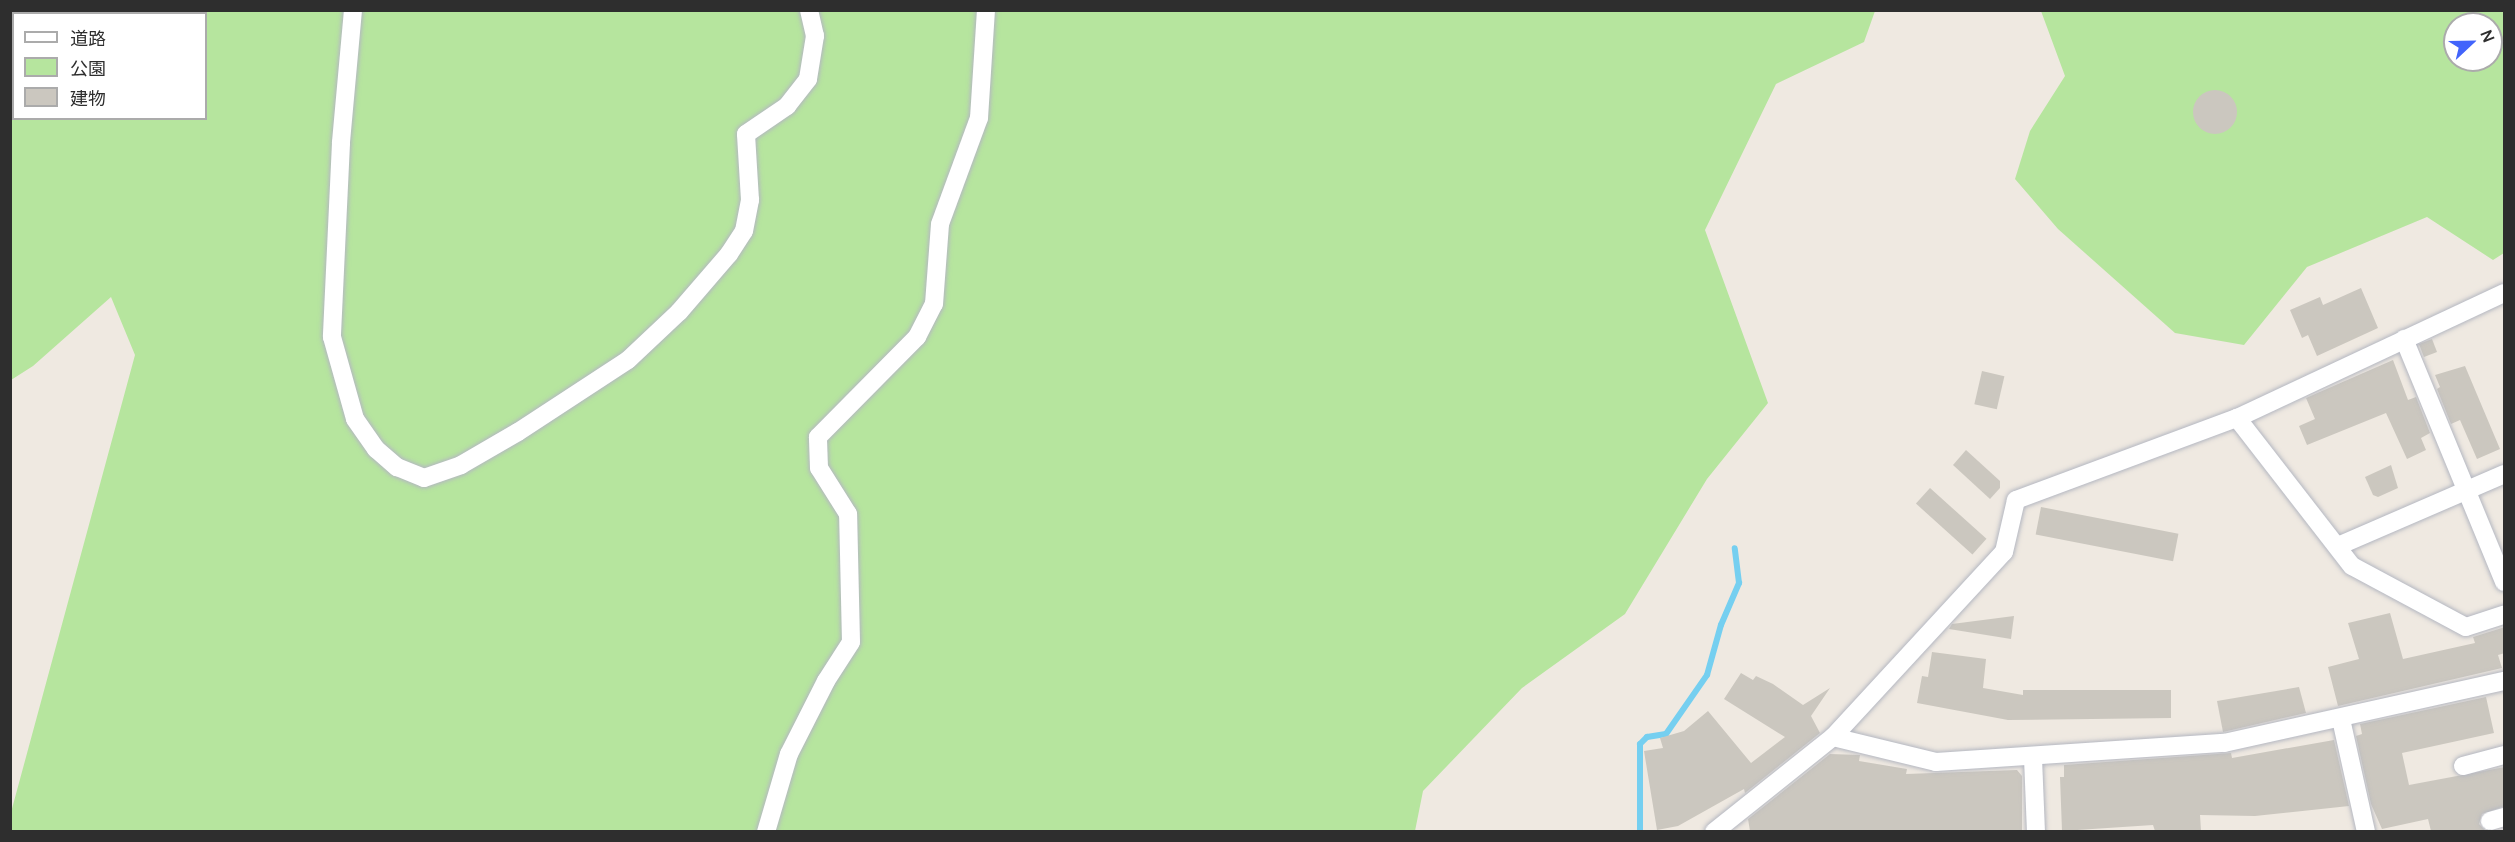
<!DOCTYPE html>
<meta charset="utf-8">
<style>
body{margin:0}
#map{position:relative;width:2515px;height:842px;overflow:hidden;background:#efe9e1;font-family:Manrope,"Noto Sans JP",sans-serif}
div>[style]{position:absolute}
.green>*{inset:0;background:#b6e59e}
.stream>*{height:6px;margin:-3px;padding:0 3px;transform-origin:3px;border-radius:3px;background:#75cff0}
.building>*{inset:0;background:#cbc7bf;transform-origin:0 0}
.round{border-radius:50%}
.roads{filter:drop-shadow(0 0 2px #b4b7c1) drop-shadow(0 0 2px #b4b7c1)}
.street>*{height:18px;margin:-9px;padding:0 9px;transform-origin:9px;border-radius:9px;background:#fff}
span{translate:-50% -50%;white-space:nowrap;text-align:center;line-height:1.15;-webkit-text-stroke:4.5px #fff;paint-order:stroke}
.frame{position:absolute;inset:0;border:12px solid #2e2e2e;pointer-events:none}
.legend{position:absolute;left:12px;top:12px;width:195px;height:108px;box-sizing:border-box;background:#fff;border:2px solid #ababab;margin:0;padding:8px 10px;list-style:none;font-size:18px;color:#2e2e2e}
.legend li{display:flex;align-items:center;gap:12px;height:30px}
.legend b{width:30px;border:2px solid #ababab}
.north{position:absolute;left:2443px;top:12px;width:60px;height:60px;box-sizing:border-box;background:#fff;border:2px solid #ababab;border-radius:50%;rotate:68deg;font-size:16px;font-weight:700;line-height:24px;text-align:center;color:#2e2e2e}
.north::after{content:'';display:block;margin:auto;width:21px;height:27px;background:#4264fb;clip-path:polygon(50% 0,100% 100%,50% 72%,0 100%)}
</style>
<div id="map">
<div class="green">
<i style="clip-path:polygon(evenodd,11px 11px,1875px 11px,1864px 42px,1776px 84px,1705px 230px,1768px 403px,1707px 479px,1625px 614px,1522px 688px,1423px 791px,1415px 831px,11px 832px,10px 816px,135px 355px,111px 297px,33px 366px,11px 380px,11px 11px,14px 14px,206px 14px,206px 118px,14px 118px,14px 14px)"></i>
<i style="clip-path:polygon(evenodd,2041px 11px,2504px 11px,2504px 253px,2493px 260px,2427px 217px,2307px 267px,2244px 345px,2175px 333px,2058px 229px,2015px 179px,2030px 131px,2065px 76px,2041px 11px,2455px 24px,2491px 24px,2491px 60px,2455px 60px,2455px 24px)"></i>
</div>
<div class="stream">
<i style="left:1640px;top:832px;width:88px;rotate:-90deg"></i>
<i style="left:1640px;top:744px;width:10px;rotate:-45deg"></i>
<i style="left:1647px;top:737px;width:19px;rotate:-9deg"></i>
<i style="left:1666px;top:734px;width:72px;rotate:-55.2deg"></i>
<i style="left:1707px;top:675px;width:52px;rotate:-74.4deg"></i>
<i style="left:1721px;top:625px;width:46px;rotate:-66.8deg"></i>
<i style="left:1739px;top:583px;width:35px;rotate:-97deg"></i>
</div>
<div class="building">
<i class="round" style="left:2193px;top:90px;width:44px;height:44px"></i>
<i style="clip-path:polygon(2361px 288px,2378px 328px,2317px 356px,2308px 335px,2302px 338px,2290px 310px,2320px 297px,2323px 305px)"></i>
<i style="left:2432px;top:339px;width:14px;height:14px;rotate:69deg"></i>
<i style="clip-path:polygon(2393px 360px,2408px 400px,2416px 397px,2430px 433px,2421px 438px,2426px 450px,2407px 459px,2386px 413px,2307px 445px,2299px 426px,2315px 419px,2306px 398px)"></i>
<i style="clip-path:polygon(2465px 366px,2500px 449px,2477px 459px,2460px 420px,2451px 424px,2437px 389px,2440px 387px,2435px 375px)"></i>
<i style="left:1982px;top:371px;width:23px;height:34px;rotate:13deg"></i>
<i style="clip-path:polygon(1966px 450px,2000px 481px,2000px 488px,1990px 499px,1953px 465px)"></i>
<i style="clip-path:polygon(2391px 465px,2398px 488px,2378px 497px,2373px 495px,2365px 477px)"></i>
<i style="left:1930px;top:488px;width:76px;height:21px;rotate:42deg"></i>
<i style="left:2041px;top:507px;width:140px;height:28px;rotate:11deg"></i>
<i style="clip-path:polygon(2390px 613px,2403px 659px,2475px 643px,2473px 637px,2505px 627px,2505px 653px,2498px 655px,2502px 668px,2338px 706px,2328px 667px,2359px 659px,2348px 623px)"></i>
<i style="clip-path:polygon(2014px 616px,2011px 639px,1949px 629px,1952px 624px)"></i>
<i style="clip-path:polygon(1932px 652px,1986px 659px,1983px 688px,2023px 695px,2023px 690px,2171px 690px,2171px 718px,2008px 720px,1917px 703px,1922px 676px,1928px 677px)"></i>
<i style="clip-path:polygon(1741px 673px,1753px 680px,1756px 676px,1773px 684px,1803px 705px,1830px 688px,1811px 716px,1820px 733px,1745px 793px,1744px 789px,1678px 826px,1657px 830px,1644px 751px,1663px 748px,1660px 738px,1684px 731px,1708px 711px,1751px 763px,1785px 737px,1724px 699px)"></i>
<i style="clip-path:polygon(2299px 687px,2306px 713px,2223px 732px,2217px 701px)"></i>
<i style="clip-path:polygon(2486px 697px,2494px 733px,2402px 753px,2409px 785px,2505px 767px,2505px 806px,2482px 814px,2479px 824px,2486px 831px,2431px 831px,2428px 819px,2382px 829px,2371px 804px,2356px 736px,2362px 734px,2360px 724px)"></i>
<i style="clip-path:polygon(2334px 740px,2349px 806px,2255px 816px,2200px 815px,2201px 831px,2155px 831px,2153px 825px,2062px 831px,2060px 777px,2064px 777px,2064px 765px,2231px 753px,2232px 758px)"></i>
<i style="clip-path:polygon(1830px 754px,1860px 755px,1859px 761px,1907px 769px,1906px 774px,2017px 770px,2022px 776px,2022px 831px,1750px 831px,1748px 819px)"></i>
</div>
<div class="roads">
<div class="street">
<i style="left:353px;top:10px;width:134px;rotate:95.2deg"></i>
<i style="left:341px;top:143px;width:194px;rotate:92.7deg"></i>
<i style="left:332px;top:337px;width:85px;rotate:74.3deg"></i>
<i style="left:355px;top:419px;width:37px;rotate:55deg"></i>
<i style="left:376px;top:449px;width:28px;rotate:41deg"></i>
<i style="left:397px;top:467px;width:29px;rotate:22deg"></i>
<i style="left:424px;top:478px;width:39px;rotate:-19deg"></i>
<i style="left:461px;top:465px;width:66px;rotate:-30.1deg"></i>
<i style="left:518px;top:432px;width:131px;rotate:-33.2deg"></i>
<i style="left:628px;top:360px;width:70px;rotate:-43.3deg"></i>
<i style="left:679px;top:312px;width:77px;rotate:-49.2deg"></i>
<i style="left:729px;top:254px;width:27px;rotate:-57deg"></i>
<i style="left:744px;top:231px;width:32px;rotate:-79deg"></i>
<i style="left:750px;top:200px;width:66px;rotate:-93.5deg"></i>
<i style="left:746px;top:134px;width:50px;rotate:-34.3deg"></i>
<i style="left:787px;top:106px;width:34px;rotate:-52deg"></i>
<i style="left:808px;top:79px;width:44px;rotate:-80.8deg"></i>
<i style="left:815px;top:36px;width:27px;rotate:-103deg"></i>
<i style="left:2404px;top:339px;width:263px;rotate:67.6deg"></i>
<i style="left:2237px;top:418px;width:187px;rotate:52.2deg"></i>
<i style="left:2352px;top:566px;width:129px;rotate:28.2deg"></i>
<i style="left:2466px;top:627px;width:40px;rotate:-18deg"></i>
<i style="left:2338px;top:546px;width:181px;rotate:-23.4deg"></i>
<i style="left:2341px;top:719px;width:116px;rotate:77.5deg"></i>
<i style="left:1833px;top:737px;width:106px;rotate:13.6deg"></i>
<i style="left:1936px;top:762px;width:289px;rotate:-3.8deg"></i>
<i style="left:2224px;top:743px;width:287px;rotate:-12.5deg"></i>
<i style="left:2033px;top:758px;width:74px;rotate:87.7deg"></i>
<i style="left:2463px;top:766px;width:42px;rotate:-15deg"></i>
<i style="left:2490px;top:821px;width:15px;rotate:-16deg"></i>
<i style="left:766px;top:832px;width:81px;rotate:-73.6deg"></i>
<i style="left:789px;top:754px;width:82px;rotate:-63.1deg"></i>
<i style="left:826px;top:681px;width:46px;rotate:-57.3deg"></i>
<i style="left:851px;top:642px;width:128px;rotate:-91.3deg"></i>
<i style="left:848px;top:514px;width:54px;rotate:-122.2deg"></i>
<i style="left:819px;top:468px;width:31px;rotate:-92deg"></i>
<i style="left:818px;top:437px;width:141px;rotate:-45.3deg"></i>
<i style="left:917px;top:337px;width:37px;rotate:-63deg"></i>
<i style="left:934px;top:304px;width:80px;rotate:-85.7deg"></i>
<i style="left:940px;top:224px;width:113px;rotate:-69.8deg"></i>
<i style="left:979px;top:118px;width:108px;rotate:-86.3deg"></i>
<i style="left:1714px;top:832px;width:152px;rotate:-38.6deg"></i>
<i style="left:1833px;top:737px;width:252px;rotate:-47.3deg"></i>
<i style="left:2004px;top:552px;width:53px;rotate:-77deg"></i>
<i style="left:2016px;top:500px;width:236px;rotate:-20.4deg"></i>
<i style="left:2237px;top:418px;width:295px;rotate:-25.1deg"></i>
</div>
</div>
<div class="frame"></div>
<ul class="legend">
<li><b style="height:8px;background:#fff"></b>道路</li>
<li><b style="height:16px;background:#b6e59e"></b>公園</li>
<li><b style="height:16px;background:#cbc7bf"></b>建物</li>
</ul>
<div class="north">N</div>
</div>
